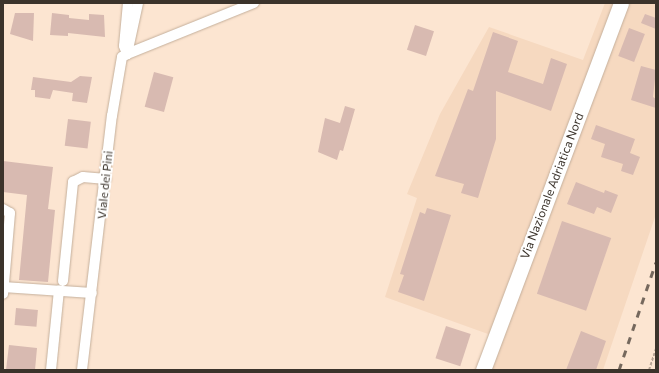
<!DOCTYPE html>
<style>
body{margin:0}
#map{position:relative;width:659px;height:373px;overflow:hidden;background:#fce5d1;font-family:Commissioner,sans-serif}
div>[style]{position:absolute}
.built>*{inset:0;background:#f6d9c0}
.building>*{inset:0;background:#d8bab1;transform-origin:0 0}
.path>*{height:2px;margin-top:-1px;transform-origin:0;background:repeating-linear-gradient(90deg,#b6a495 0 3px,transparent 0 5px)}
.roads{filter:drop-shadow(0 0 1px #c4af9b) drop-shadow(0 0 1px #c4af9b)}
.minor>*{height:10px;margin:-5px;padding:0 5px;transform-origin:5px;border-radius:5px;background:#fff}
.secondary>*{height:15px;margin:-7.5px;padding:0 7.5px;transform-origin:7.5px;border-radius:7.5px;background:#fff}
.rail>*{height:3px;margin-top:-1.5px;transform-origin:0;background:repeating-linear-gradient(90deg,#75685d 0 7px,transparent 0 14px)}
span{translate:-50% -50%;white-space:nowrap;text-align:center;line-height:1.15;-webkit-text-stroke:4px #fff;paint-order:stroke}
.street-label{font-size:12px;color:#3b332b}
.frame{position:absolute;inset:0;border:4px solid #3b332b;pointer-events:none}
</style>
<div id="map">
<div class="built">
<i style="clip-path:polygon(605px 3px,656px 3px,656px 214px,603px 370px,490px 370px,502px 339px,385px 297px,417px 198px,407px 194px,440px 114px,489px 27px,583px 60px)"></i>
</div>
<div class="building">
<i style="clip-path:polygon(15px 13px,34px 13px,33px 41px,10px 34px)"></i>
<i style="clip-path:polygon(52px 13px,69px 15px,69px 18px,89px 20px,89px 14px,104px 15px,105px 37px,68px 33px,68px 36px,50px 35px)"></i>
<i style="clip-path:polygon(645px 14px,656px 18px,656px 29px,641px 23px)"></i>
<i style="left:415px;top:25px;width:20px;height:26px;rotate:18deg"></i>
<i style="left:629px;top:28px;width:17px;height:30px;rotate:21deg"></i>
<i style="clip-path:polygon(493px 32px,518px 41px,508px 72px,543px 84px,551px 58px,567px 64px,551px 111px,496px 91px,496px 139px,478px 198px,461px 193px,464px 184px,435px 176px,468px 89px,473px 91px)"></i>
<i style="clip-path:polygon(641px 66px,656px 70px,653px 97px,656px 99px,656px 108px,631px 100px)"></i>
<i style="left:154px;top:72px;width:20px;height:36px;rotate:15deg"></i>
<i style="clip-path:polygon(80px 76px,92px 77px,87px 103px,72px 101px,73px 93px,53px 90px,50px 99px,35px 97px,35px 90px,31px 90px,33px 77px,71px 82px)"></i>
<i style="clip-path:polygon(345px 106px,355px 109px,343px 151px,340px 150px,337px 160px,318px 152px,325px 118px,340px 123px)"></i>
<i style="left:68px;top:119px;width:23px;height:27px;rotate:7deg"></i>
<i style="clip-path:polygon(596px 125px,635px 139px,630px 153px,640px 157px,633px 175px,621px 171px,623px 164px,601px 157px,605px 144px,591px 139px)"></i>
<i style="clip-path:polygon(3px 161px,53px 167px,48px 209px,55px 210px,48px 282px,19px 280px,27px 195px,3px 192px)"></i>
<i style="clip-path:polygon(576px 182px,604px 193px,605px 190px,618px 195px,611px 213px,597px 207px,594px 214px,567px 204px)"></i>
<i style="clip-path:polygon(427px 208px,451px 215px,424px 301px,398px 292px,404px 275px,400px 274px,420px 212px,425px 214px)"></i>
<i style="left:562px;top:221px;width:52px;height:77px;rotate:19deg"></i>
<i style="left:16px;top:308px;width:22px;height:17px;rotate:5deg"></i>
<i style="left:446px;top:326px;width:26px;height:34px;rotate:18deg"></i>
<i style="clip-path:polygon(581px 331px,606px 341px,596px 370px,566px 370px)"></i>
<i style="clip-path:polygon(9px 345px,37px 348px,35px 370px,6px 370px)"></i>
</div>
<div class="path">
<i style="left:649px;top:370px;width:22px;rotate:-72deg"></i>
</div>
<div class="roads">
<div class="minor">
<i style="left:128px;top:3px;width:43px;rotate:95.3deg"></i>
<i style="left:124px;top:46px;width:9px;rotate:69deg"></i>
<i style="left:127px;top:54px;width:137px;rotate:-21.9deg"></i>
<i style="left:3px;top:209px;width:8px;rotate:30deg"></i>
<i style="left:10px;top:213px;width:81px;rotate:94.9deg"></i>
<i style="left:63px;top:281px;width:100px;rotate:-84.2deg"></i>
<i style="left:73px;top:182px;width:11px;rotate:-27deg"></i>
<i style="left:83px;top:177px;width:23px;rotate:5deg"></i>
<i style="left:3px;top:287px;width:89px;rotate:3.9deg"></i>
<i style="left:51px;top:370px;width:80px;rotate:-84.3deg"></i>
<i style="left:82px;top:370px;width:256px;rotate:-83.3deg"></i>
<i style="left:112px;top:116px;width:60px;rotate:-80.4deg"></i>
<i style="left:122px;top:57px;width:6px;rotate:-31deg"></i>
<i style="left:127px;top:54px;width:52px;rotate:-77.8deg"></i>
</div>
<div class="secondary">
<i style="left:483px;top:370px;width:392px;rotate:-69.4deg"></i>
</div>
</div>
<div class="rail">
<i style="left:619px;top:370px;width:114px;rotate:-71.1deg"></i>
</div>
<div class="street-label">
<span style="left:105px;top:185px;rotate:-84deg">Viale dei Pini</span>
<span style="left:552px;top:186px;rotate:-69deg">Via Nazionale Adriatica Nord</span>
</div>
<div class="frame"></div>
</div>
